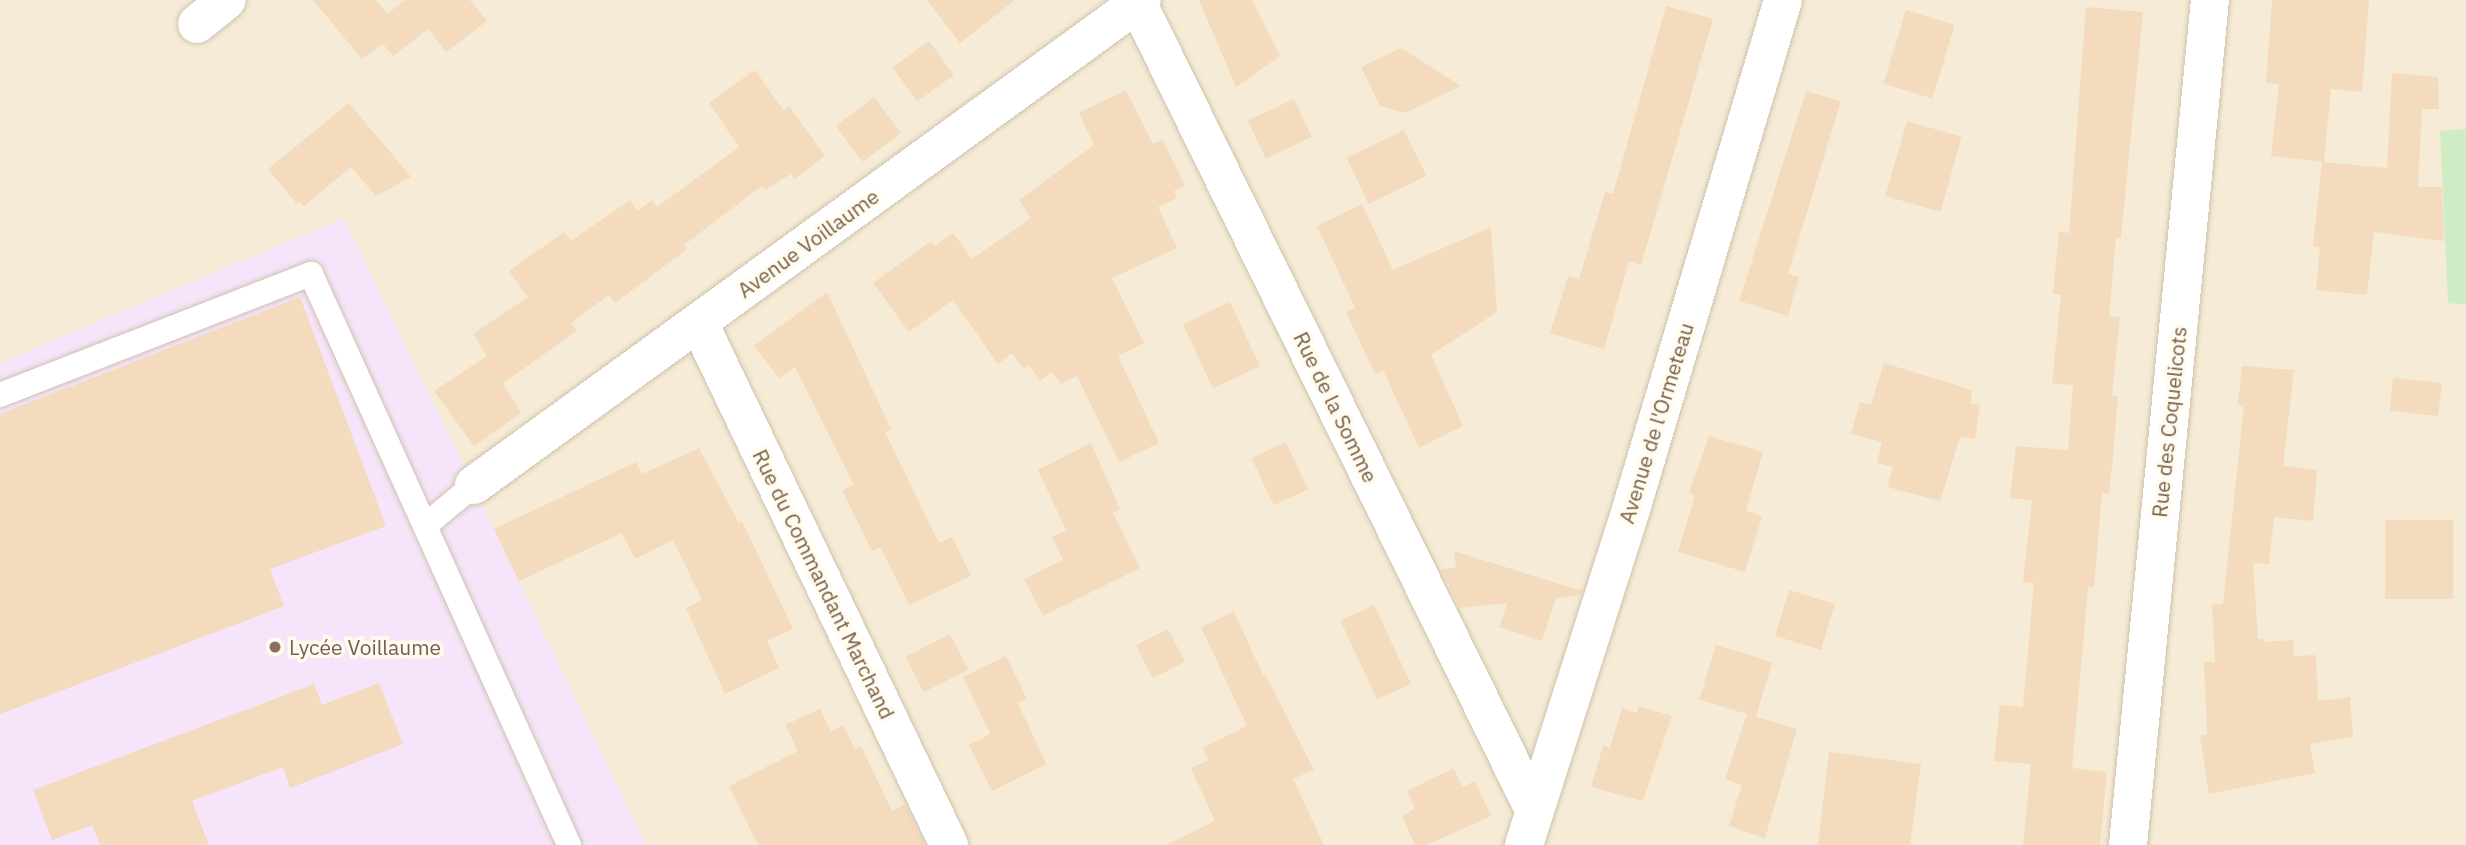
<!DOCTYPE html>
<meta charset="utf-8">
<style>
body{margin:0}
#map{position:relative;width:2466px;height:845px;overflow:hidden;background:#fdf8e8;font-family:"IBM Plex Sans",sans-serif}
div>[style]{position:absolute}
.residential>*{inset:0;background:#f5ebd6;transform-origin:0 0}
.education>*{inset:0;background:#f5e4fa}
.green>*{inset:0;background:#cfecc5}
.building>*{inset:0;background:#f4dbbe;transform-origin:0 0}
.roads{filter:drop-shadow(0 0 2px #d0c1ac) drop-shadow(0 0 2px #d0c1ac)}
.service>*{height:24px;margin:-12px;padding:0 12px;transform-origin:12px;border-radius:12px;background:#fff}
.minor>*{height:38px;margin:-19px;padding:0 19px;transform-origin:19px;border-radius:19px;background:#fff}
.dots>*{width:19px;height:19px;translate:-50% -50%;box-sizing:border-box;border:4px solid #fffbef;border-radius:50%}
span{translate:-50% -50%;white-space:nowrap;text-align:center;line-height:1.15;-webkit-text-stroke:7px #fffbef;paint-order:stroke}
.street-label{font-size:21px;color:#79614a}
.education-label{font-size:21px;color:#785e54}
.left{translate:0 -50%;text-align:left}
</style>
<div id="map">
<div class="residential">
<i style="left:0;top:0;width:2466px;height:845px"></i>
</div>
<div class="education">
<i style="clip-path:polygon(344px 218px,646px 845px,0 845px,0 363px)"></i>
</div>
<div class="green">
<i style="clip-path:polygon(2466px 129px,2466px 305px,2448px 303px,2440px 131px)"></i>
</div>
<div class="building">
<i style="clip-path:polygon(313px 0,376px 0,387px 14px,405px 0,470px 0,487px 21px,446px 52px,428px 29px,393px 56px,383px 44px,362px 59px)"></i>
<i style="clip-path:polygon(927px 0,1015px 0,960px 43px)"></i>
<i style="clip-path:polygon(1199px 0,1252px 0,1280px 56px,1236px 87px)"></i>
<i style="clip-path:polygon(2272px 0,2369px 0,2362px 92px,2331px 89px,2324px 162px,2271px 156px,2279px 84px,2266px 83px)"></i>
<i style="clip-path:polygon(1666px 6px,1713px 19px,1641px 265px,1629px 261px,1604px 349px,1550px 333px,1568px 276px,1579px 279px,1605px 192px,1613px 194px)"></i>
<i style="clip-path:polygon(2086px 7px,2143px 12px,2121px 238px,2116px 237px,2109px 316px,2120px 317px,2112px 395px,2118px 396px,2113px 456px,2109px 494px,2102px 493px,2094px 587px,2088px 587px,2072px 768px,2107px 772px,2100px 845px,2023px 845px,2031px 764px,1994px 761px,2000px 705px,2023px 707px,2034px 583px,2023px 582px,2032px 500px,2010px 498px,2016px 446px,2068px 450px,2073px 385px,2052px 383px,2061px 295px,2053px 294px,2059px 232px,2069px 233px)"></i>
<i style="left:1906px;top:10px;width:51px;height:77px;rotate:17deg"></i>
<i style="left:929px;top:41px;width:42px;height:45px;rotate:54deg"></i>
<i style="clip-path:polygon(1401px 48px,1461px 86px,1405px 113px,1380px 106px,1361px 67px)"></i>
<i style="clip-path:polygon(755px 70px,784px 111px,789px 106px,825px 156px,794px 179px,791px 174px,765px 190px,762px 186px,684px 245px,687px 249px,615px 303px,609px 295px,571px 323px,577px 331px,503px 383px,521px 413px,474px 446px,434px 391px,487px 356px,473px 334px,528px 297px,509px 271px,564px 232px,571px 241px,630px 200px,637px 211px,652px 200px,657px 207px,739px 147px,709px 103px)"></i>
<i style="clip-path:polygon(2392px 73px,2438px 77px,2439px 109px,2422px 109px,2418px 187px,2442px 187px,2444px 241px,2374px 232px,2367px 295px,2316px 290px,2320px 247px,2313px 246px,2322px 162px,2387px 168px)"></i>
<i style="clip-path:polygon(1126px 90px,1153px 144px,1163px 140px,1185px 186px,1174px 191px,1177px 198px,1158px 207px,1177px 248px,1112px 278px,1144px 343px,1118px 356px,1159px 443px,1119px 462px,1077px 376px,1061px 384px,1052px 372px,1040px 381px,1029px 365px,1024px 369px,1012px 353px,998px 364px,953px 300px,909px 332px,873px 283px,931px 241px,935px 246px,953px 233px,972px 259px,1031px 218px,1019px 200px,1094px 145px,1079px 113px)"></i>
<i style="clip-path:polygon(1806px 91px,1841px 101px,1788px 274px,1799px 277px,1788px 316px,1739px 301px)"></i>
<i style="left:874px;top:97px;width:45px;height:48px;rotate:53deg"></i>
<i style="left:1294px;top:99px;width:42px;height:51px;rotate:65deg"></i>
<i style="clip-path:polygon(349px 103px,411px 177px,376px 196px,351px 167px,304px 206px,299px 201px,297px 204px,268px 169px)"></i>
<i style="left:1907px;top:121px;width:57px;height:78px;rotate:16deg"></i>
<i style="left:1404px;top:130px;width:51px;height:64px;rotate:64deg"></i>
<i style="clip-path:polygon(1362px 204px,1393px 270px,1491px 227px,1497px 312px,1431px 355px,1463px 426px,1419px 448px,1383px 370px,1375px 374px,1346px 312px,1355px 308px,1317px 226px)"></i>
<i style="clip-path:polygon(827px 292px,891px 429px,885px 432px,939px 543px,952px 537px,971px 576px,909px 605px,880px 547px,872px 551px,842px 490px,854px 485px,795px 367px,779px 378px,754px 346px)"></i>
<i style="clip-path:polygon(300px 297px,386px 526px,270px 569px,284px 606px,0 714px,0 414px)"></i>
<i style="left:1230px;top:302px;width:71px;height:52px;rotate:65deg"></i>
<i style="clip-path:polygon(1884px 363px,1972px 390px,1971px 404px,1980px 405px,1975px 439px,1960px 437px,1940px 501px,1887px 487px,1893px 467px,1877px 463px,1882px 442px,1851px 434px,1860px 402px,1871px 405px)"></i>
<i style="clip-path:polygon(2242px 366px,2294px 370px,2283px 466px,2317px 470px,2313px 521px,2274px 517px,2269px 564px,2253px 563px,2258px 639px,2264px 639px,2264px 642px,2293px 640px,2294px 656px,2316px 655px,2318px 701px,2350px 697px,2353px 737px,2310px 744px,2315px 773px,2209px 794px,2200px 736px,2207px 734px,2204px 662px,2215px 662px,2212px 605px,2223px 604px,2244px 405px,2238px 405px)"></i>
<i style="left:2393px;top:378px;width:49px;height:33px;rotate:6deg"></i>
<i style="clip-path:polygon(1709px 436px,1763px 452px,1746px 511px,1762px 516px,1745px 572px,1678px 552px,1695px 495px,1689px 493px)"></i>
<i style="left:1286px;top:442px;width:52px;height:38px;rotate:65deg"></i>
<i style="clip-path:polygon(1091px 443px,1120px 509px,1113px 513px,1140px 568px,1043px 616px,1024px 579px,1063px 560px,1052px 537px,1066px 530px,1038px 470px)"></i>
<i style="clip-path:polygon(699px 448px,739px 523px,742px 521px,793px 629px,767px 641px,779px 668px,725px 694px,686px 608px,702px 600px,673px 540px,635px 559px,622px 533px,519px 581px,494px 529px,636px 462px,642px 474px)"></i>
<i style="left:2385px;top:520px;width:68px;height:79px"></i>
<i style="clip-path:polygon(1454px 551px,1582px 591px,1581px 595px,1556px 598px,1542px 641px,1499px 627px,1507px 603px,1460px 608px,1441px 569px,1456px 568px)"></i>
<i style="left:1789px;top:590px;width:48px;height:48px;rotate:17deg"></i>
<i style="left:1374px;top:605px;width:87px;height:37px;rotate:65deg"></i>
<i style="clip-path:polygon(1234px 612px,1263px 675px,1265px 674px,1314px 770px,1293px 779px,1324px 845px,1166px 845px,1215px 821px,1191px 768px,1209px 760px,1202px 748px,1247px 726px,1201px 627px)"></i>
<i style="left:1168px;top:629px;width:37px;height:36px;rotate:63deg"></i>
<i style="left:950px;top:634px;width:40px;height:50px;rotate:63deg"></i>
<i style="left:1716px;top:645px;width:59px;height:57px;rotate:17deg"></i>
<i style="clip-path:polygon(1006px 656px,1027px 699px,1018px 703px,1046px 764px,992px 791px,969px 745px,990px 734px,963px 677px)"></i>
<i style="clip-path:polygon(379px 683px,403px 744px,290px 788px,283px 767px,192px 801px,209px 845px,100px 845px,92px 825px,52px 840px,33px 790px,314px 684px,322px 705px)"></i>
<i style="clip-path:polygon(1639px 706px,1672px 716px,1643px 801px,1591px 787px,1603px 746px,1610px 748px,1622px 708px,1637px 713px)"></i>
<i style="clip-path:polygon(820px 709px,831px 731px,843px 725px,855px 749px,861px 746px,892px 811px,905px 804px,925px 845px,758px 845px,729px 786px,798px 751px,785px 725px)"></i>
<i style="clip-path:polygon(1747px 714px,1797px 729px,1765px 838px,1729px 826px,1742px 785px,1725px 779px)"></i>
<i style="clip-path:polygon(1829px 752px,1921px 764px,1910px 845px,1818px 845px)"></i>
<i style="clip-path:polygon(1454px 768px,1462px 787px,1475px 781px,1491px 816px,1427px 845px,1415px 845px,1402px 816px,1415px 809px,1407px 791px)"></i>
</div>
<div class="roads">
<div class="service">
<i style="left:0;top:395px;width:334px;rotate:-21.3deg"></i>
<i style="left:311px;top:274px;width:627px;rotate:65.68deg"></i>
<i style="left:427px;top:524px;width:61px;rotate:-39.7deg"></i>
</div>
<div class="minor">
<i style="left:1138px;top:4px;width:898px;rotate:63.83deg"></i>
<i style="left:197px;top:24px;width:38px;rotate:-39deg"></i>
<i style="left:699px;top:323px;width:579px;rotate:64.41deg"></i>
<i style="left:474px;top:485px;width:825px;rotate:-35.98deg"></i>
<i style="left:1524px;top:845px;width:356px;rotate:-72.3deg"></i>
<i style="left:1632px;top:506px;width:528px;rotate:-73.38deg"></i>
<i style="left:2128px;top:845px;width:849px;rotate:-84.46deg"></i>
</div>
</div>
<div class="dots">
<i style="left:275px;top:647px;background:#8d6e63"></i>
</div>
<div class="street-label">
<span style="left:808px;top:243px;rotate:-36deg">Avenue Voillaume</span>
<span style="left:1336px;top:407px;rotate:64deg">Rue de la Somme</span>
<span style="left:2169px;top:422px;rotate:-84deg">Rue des Coquelicots</span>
<span style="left:1656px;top:423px;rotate:-73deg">Avenue de l'Ormeteau</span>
<span style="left:824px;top:584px;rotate:64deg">Rue du Commandant Marchand</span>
</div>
<div class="education-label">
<span class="left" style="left:289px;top:647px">Lycée Voillaume</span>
</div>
</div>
